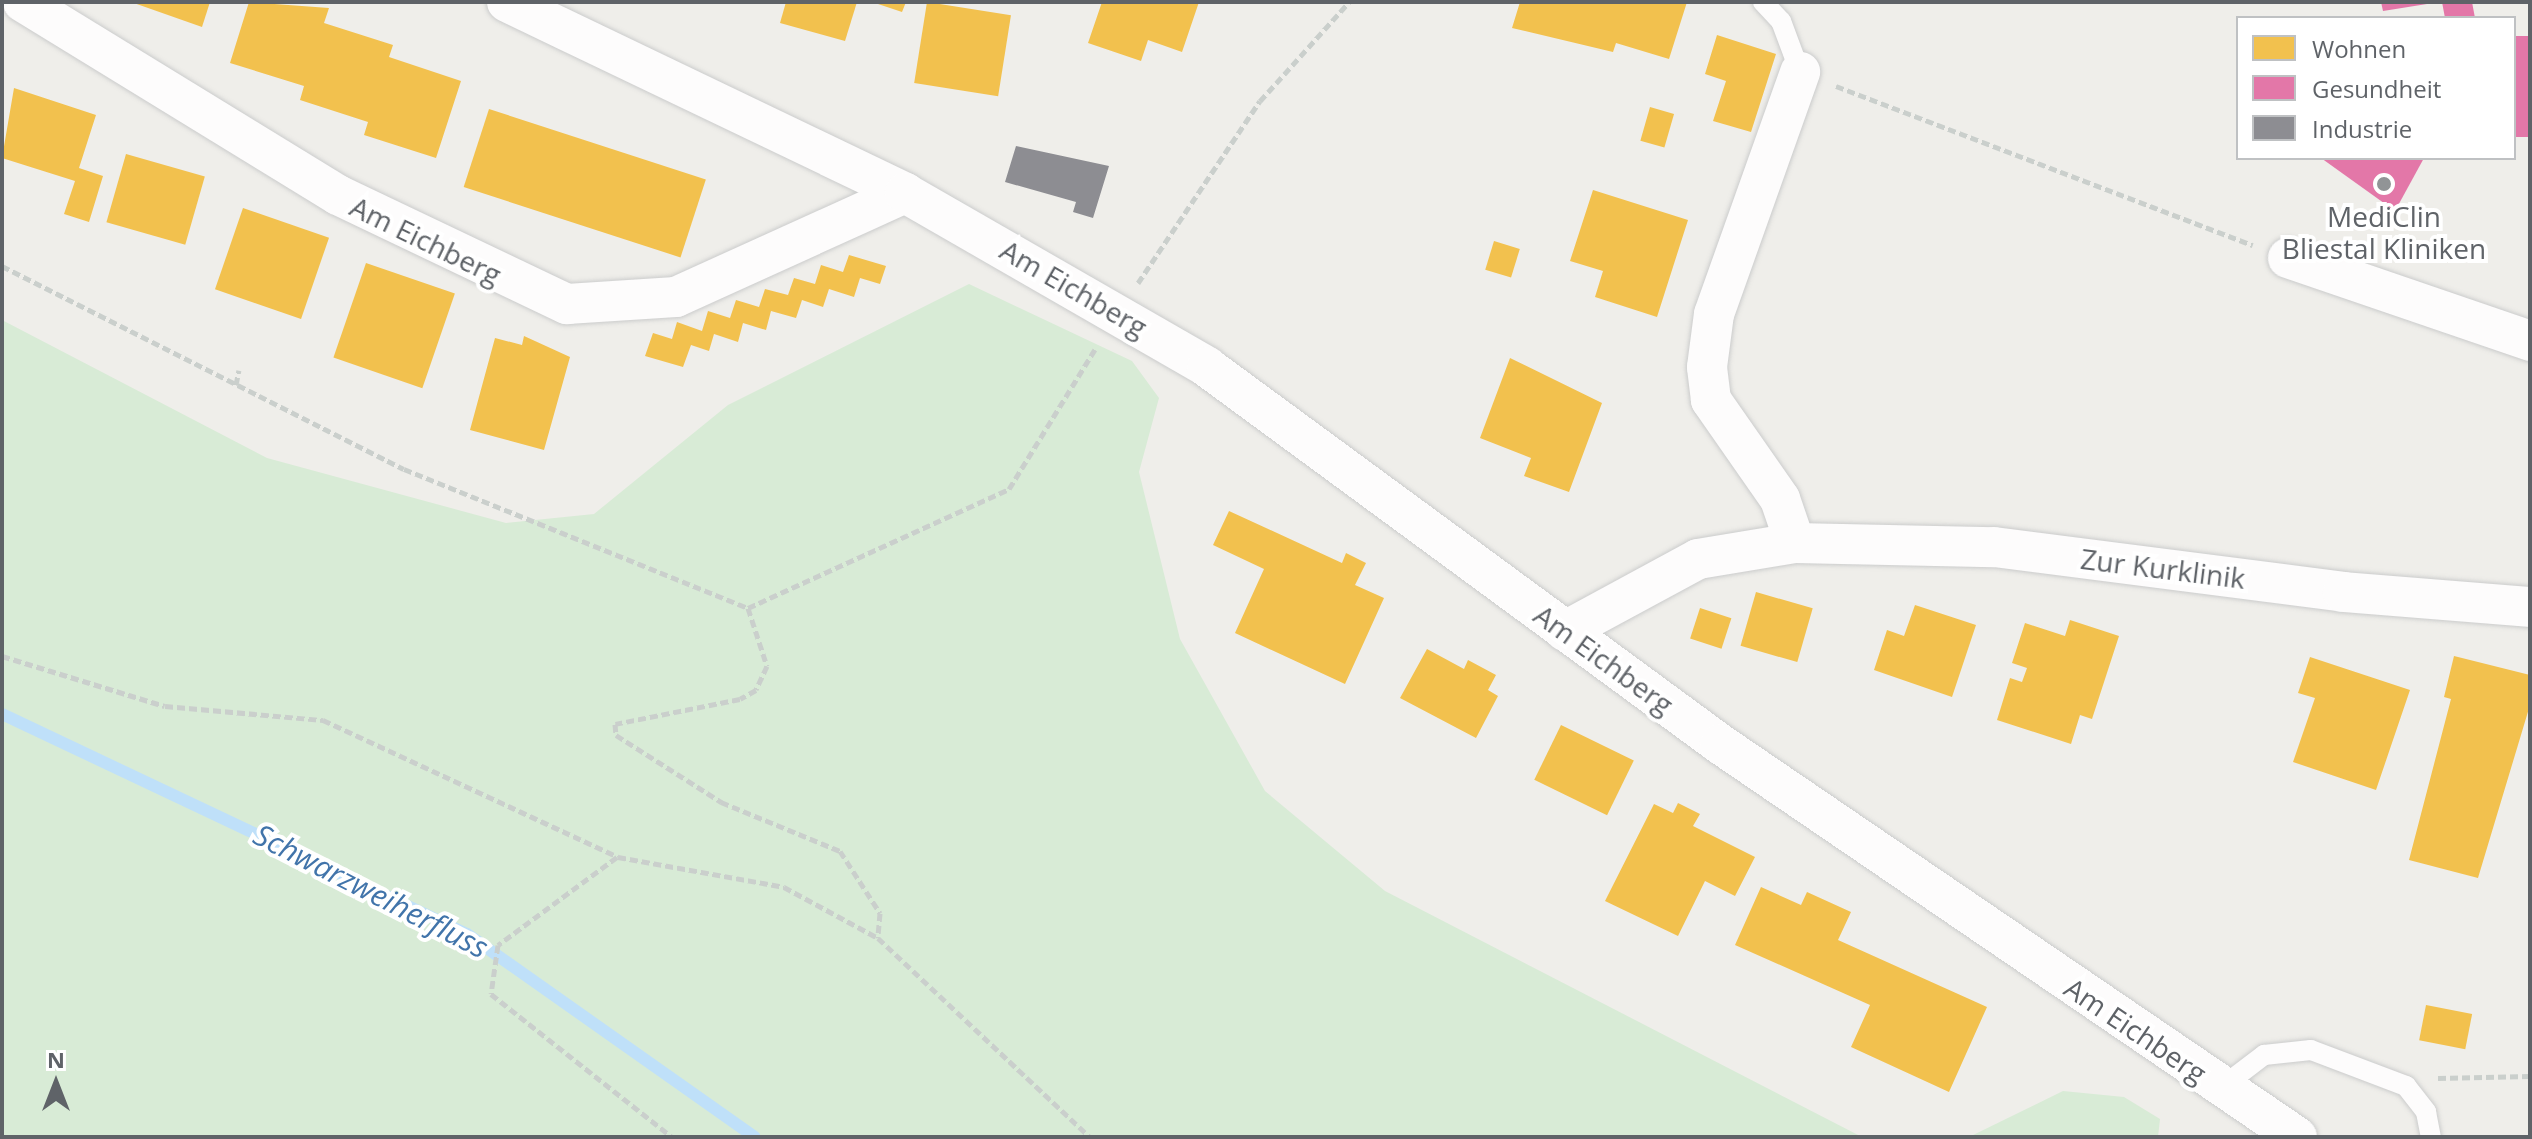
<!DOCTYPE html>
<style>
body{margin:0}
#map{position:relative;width:2532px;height:1139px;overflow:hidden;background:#efeeea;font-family:"Open Sans",sans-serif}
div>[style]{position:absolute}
.green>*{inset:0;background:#d8ebd6}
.homes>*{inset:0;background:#f2c14e;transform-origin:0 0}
.health>*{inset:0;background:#e377a8;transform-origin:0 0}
.industry>*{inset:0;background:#8d8d92}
.stream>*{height:12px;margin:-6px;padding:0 6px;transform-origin:6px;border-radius:6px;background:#bfe0f9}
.path>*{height:5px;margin-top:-2.5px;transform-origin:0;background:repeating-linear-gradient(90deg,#cacfcc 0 8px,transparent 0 12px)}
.roads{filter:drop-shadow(0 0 2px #cbcccc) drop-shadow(0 0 2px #cbcccc)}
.service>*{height:20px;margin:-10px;padding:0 10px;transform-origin:10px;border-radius:10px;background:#fdfcfc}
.minor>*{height:40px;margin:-20px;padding:0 20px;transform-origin:20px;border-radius:20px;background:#fdfcfc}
.dots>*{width:22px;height:22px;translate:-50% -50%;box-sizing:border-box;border:4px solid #fff;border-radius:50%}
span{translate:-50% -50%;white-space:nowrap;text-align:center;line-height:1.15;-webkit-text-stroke:8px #fff;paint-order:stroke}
.poi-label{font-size:28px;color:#5f6368}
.street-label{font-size:28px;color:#5f6368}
.water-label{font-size:30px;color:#4174aa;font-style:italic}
.frame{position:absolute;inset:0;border:4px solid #5f6368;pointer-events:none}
.legend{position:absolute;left:2236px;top:16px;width:280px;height:144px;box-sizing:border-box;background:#fff;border:2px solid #bfc1c3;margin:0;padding:10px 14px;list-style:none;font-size:24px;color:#5f6368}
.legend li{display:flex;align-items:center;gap:16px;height:40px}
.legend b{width:40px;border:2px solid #bfc1c3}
.north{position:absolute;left:16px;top:1043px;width:80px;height:80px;-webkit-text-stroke:6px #fff;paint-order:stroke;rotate:0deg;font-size:22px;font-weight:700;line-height:32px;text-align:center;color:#5f6368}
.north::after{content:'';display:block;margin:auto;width:28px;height:36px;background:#5f6368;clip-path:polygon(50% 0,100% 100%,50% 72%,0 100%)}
</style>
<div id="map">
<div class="green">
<i style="clip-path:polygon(969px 284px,1132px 361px,1159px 398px,1139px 472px,1180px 639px,1265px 791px,1385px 891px,1862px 1137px,2px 1137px,2px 320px,267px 458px,506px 523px,594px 514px,728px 405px)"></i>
<i style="clip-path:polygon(2063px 1091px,2124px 1097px,2160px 1119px,2158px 1137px,1969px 1137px)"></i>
</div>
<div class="homes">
<i style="clip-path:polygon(131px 2px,210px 2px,202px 27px)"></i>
<i style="clip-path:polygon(249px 2px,329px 8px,324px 23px,393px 45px,389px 57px,461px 81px,436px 158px,364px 135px,368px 122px,300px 100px,304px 86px,230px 63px)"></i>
<i style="clip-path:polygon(786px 2px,857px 2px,845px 41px,780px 23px)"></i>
<i style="clip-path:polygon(872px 2px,906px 2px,902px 12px)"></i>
<i style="left:927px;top:2px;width:85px;height:82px;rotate:9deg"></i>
<i style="clip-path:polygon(1102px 2px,1199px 2px,1182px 52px,1148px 40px,1141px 61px,1088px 43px)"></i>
<i style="clip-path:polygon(1520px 2px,1687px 2px,1669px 59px,1616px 43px,1613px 52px,1512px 28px)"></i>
<i style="clip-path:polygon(1717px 35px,1776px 54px,1751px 132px,1713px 121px,1726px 81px,1705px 74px)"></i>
<i style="clip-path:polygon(14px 88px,96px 115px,79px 168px,103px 176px,89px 222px,64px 214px,75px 181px,2px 158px)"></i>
<i style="left:1650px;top:107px;width:25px;height:35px;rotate:16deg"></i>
<i style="left:489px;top:109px;width:228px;height:82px;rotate:18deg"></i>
<i style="left:126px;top:154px;width:82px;height:71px;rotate:16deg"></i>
<i style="clip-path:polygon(1593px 190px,1688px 220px,1657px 317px,1595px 297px,1603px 271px,1570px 261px)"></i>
<i style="left:243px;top:208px;width:91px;height:86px;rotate:19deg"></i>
<i style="left:1494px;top:241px;width:27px;height:30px;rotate:17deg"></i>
<i style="clip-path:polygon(849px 255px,886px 266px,880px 284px,860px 278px,854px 297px,829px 289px,823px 307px,802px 300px,796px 318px,771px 311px,766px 330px,743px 323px,738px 342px,714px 334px,709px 351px,691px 345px,683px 367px,645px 356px,653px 333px,672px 339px,677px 322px,702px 331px,708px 311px,730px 318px,736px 300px,759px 307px,765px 289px,788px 295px,794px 278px,815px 284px,821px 265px,843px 272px)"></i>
<i style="left:366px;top:263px;width:94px;height:100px;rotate:19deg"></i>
<i style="clip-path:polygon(524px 336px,570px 357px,544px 450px,470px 430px,495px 338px,522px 345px)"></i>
<i style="clip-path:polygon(1510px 358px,1602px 403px,1569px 492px,1524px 476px,1531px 458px,1480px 438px)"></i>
<i style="clip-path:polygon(1229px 511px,1342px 563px,1346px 553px,1366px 563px,1355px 585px,1384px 598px,1345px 684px,1235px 633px,1264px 569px,1213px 545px)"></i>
<i style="left:1756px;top:592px;width:59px;height:56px;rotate:16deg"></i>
<i style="clip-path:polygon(1915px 605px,1976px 625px,1952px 697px,1874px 670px,1887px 630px,1904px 636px)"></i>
<i style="left:1700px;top:608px;width:33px;height:32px;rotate:18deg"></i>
<i style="clip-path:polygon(2070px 620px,2119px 636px,2092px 719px,2080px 715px,2071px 744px,1997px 720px,2010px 678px,2022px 682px,2027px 668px,2012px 663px,2025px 623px,2065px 636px)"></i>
<i style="clip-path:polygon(1427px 649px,1464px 669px,1468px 660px,1496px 675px,1488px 690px,1498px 696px,1476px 738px,1400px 698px)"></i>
<i style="clip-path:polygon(2454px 656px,2530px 675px,2530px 705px,2478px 878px,2409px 860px,2451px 699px,2444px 697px)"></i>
<i style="clip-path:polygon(2310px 657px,2410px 690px,2376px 790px,2293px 762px,2315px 698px,2298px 693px)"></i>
<i style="left:1561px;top:725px;width:81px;height:61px;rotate:26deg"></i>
<i style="clip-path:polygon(1678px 803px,1700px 814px,1693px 826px,1755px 857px,1735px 896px,1705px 881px,1678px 936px,1605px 901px,1654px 804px,1673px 813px)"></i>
<i style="clip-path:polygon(1761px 887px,1801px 905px,1807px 892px,1851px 912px,1838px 940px,1987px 1007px,1949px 1092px,1851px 1047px,1870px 1005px,1735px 945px)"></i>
<i style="left:2426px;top:1005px;width:47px;height:36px;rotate:11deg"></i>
</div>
<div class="health">
<i style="clip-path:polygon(2381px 2px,2427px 2px,2427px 4px,2383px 11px)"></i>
<i style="clip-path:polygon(2442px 2px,2472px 2px,2475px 18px,2445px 18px)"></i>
<i style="left:2530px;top:36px;width:101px;height:16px;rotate:90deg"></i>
<i style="clip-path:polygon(2321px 158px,2424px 158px,2395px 211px)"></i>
</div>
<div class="industry">
<i style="clip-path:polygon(1016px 146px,1109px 166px,1093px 218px,1073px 212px,1076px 202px,1005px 182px)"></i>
</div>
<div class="stream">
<i style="left:2px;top:714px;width:514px;rotate:25.32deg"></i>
<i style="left:467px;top:934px;width:352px;rotate:35.2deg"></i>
</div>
<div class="path">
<i style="left:1836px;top:86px;width:446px;rotate:20.9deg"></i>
<i style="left:2px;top:266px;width:450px;rotate:26.8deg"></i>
<i style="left:404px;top:469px;width:371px;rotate:22deg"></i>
<i style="left:748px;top:608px;width:287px;rotate:-24.5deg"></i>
<i style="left:1009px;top:489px;width:164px;rotate:-58.4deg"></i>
<i style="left:1138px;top:283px;width:219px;rotate:-56.2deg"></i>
<i style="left:1260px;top:101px;width:133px;rotate:-48deg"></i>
<i style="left:236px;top:385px;width:15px;rotate:-79deg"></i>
<i style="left:748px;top:608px;width:61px;rotate:71.9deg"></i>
<i style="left:767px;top:666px;width:26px;rotate:115deg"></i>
<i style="left:756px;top:690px;width:18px;rotate:151deg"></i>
<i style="left:740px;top:699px;width:127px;rotate:168.7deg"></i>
<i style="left:615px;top:724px;width:11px;rotate:85deg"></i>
<i style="left:616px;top:735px;width:125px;rotate:32.5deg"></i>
<i style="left:721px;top:802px;width:129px;rotate:22.4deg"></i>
<i style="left:840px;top:851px;width:74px;rotate:57.2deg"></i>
<i style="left:880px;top:913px;width:25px;rotate:95deg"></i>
<i style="left:2px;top:656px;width:170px;rotate:17.1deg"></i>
<i style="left:165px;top:706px;width:159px;rotate:5.1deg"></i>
<i style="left:323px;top:720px;width:325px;rotate:24.9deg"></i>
<i style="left:618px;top:857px;width:169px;rotate:10.2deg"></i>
<i style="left:784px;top:887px;width:107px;rotate:28.5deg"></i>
<i style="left:878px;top:938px;width:291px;rotate:43.2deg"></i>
<i style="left:617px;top:857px;width:148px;rotate:143.5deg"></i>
<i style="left:498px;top:945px;width:49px;rotate:98.1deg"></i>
<i style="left:491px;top:994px;width:231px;rotate:38.3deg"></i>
<i style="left:2438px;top:1078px;width:92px;rotate:-1.2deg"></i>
</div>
<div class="roads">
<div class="service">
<i style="left:1763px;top:2px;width:26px;rotate:47deg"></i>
<i style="left:1781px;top:21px;width:54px;rotate:69.6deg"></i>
<i style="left:2222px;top:1087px;width:53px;rotate:-37.3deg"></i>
<i style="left:2264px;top:1055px;width:47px;rotate:-6.1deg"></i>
<i style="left:2311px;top:1050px;width:102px;rotate:20.8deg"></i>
<i style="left:2406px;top:1086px;width:33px;rotate:52deg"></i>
<i style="left:2426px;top:1112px;width:25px;rotate:79deg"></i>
</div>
<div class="minor">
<i style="left:23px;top:2px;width:369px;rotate:31.5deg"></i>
<i style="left:338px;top:195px;width:254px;rotate:25.5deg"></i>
<i style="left:567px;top:304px;width:109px;rotate:-3.7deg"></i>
<i style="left:676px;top:297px;width:252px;rotate:-24.4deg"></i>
<i style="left:507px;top:2px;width:441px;rotate:25.6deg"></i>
<i style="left:905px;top:193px;width:349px;rotate:29.9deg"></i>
<i style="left:1207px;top:367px;width:637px;rotate:36.31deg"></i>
<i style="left:1720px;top:744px;width:698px;rotate:34.26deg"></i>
<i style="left:2288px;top:258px;width:256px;rotate:18.9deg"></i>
<i style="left:1795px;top:543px;width:46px;rotate:-108.8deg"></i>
<i style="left:1780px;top:499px;width:121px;rotate:-124.9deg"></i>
<i style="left:1711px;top:400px;width:33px;rotate:-97deg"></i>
<i style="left:1707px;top:367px;width:53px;rotate:-82.5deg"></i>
<i style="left:1714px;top:314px;width:257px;rotate:-70.4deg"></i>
<i style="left:1565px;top:631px;width:151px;rotate:-28.4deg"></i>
<i style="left:1698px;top:559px;width:98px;rotate:-9.4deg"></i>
<i style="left:1795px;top:543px;width:199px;rotate:1.2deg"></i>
<i style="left:1994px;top:547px;width:352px;rotate:7.3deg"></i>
<i style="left:2343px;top:592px;width:188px;rotate:4.6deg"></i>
</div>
</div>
<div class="dots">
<i style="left:2384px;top:184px;background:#919496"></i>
</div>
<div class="poi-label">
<span style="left:2384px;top:232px">MediClin<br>Bliestal Kliniken</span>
</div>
<div class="street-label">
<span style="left:426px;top:240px;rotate:26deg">Am Eichberg</span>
<span style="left:1074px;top:288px;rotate:30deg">Am Eichberg</span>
<span style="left:2163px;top:568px;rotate:7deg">Zur Kurklinik</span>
<span style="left:1604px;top:659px;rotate:36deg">Am Eichberg</span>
<span style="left:2136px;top:1030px;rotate:34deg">Am Eichberg</span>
</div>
<div class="water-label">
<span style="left:371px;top:891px;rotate:27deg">Schwarzweiherfluss</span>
</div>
<div class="frame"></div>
<ul class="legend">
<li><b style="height:22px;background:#f2c14e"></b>Wohnen</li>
<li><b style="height:22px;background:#e377a8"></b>Gesundheit</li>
<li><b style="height:22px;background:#8d8d92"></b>Industrie</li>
</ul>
<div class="north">N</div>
</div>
